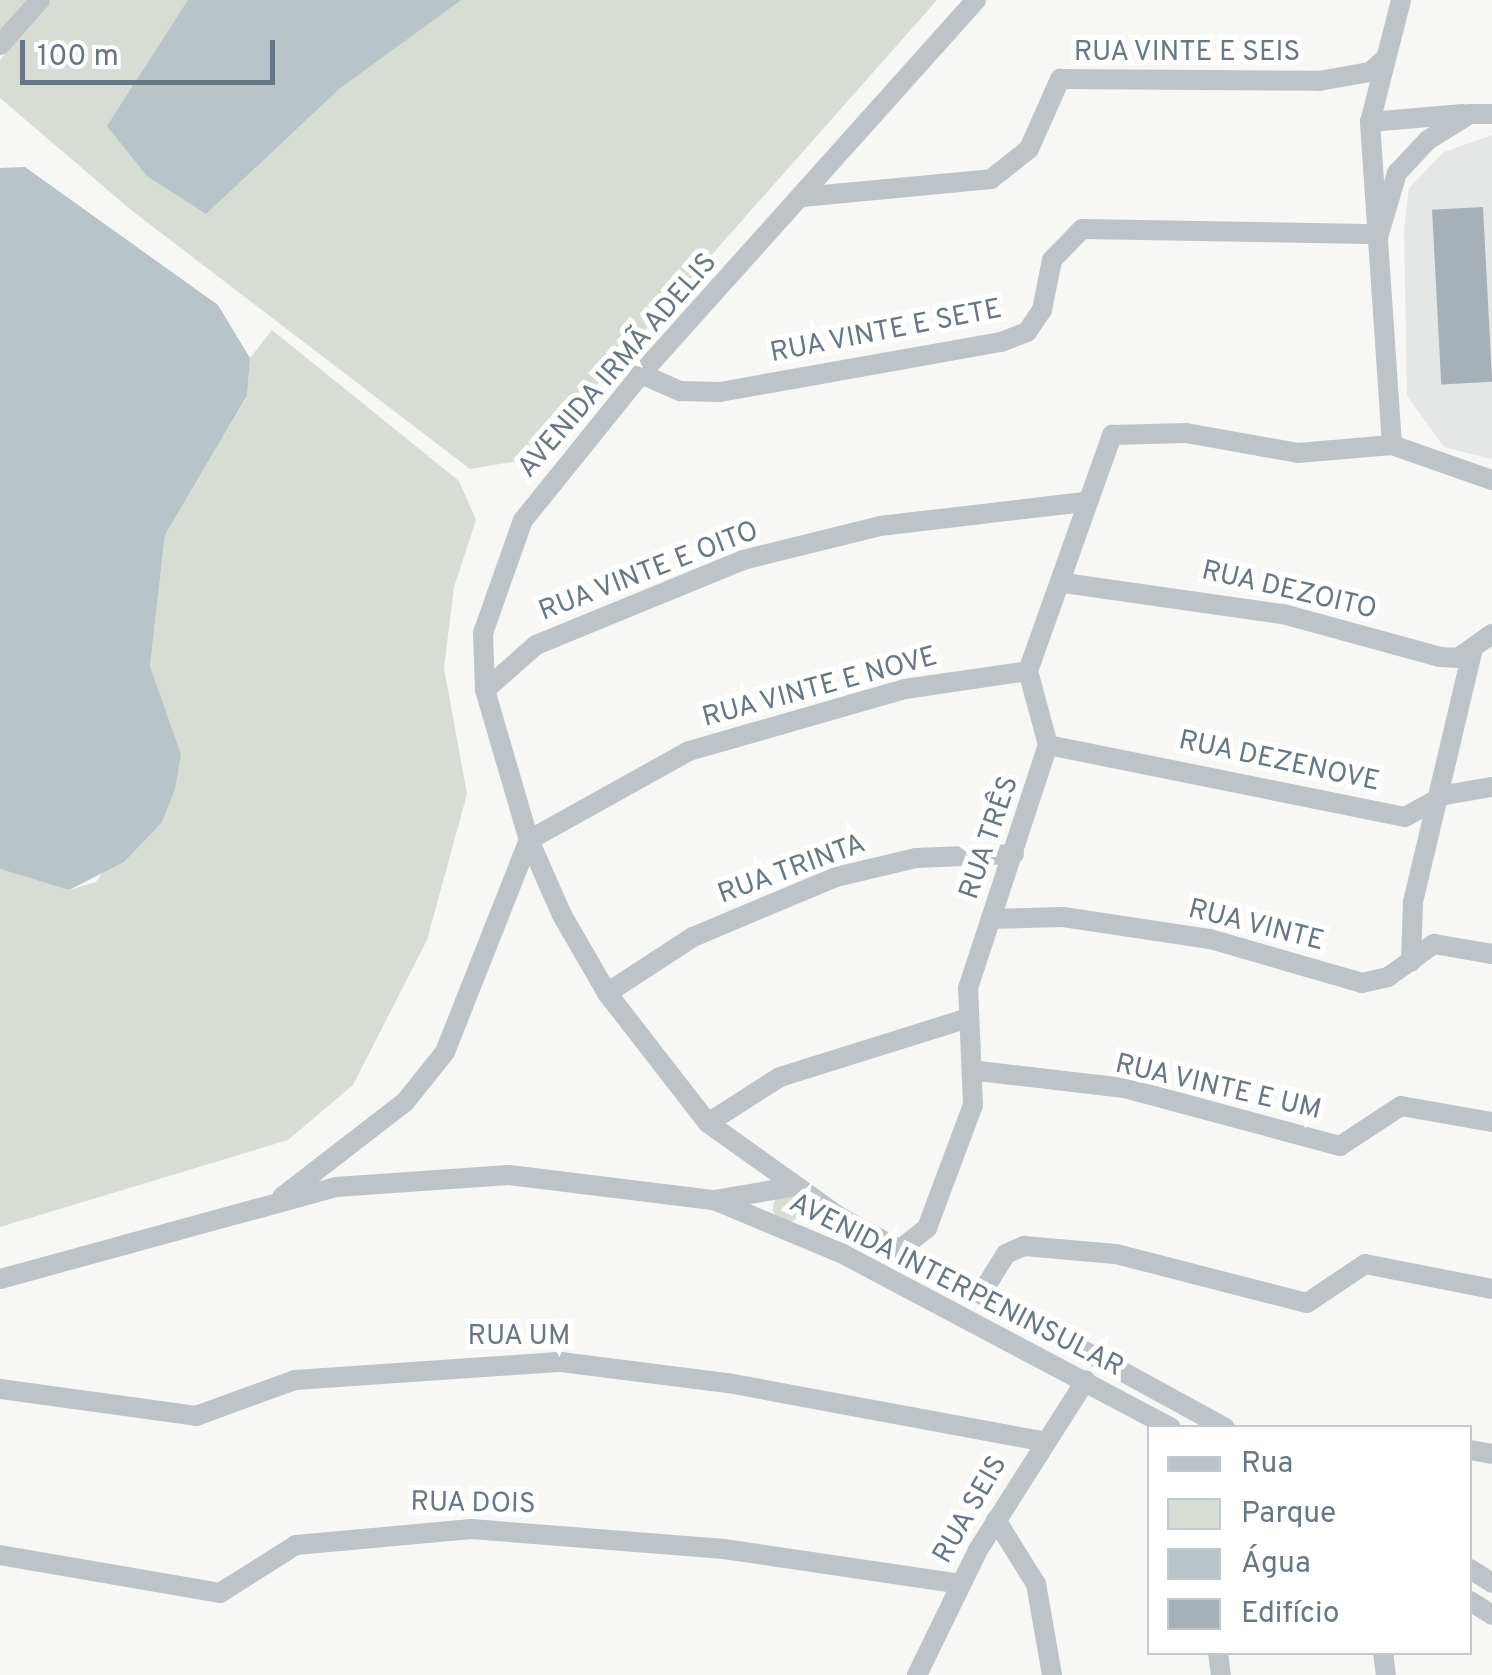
<!DOCTYPE html>
<meta charset="utf-8">
<style>
body{margin:0}
#map{position:relative;width:1492px;height:1675px;overflow:hidden;background:#f7f7f5;font-family:Overpass,sans-serif}
div>[style]{position:absolute}
.built>*{inset:0;background:#e5e6e6}
.green>*{inset:0;background:#d7dcd4}
.round{border-radius:50%}
.water>*{inset:0;background:#b9c4c9}
.building>*{inset:0;background:#a7b0b6;transform-origin:0 0}
.minor>*{height:20px;margin:-10px;padding:0 10px;transform-origin:10px;border-radius:10px;background:#bec3c7}
span{translate:-50% -50%;white-space:nowrap;text-align:center;line-height:1.15;-webkit-text-stroke:10px #fff;paint-order:stroke}
.street-label{font-size:28px;color:#677785}
.legend{position:absolute;left:1147px;top:1425px;width:325px;height:230px;box-sizing:border-box;background:#fff;border:2px solid #c2c9ce;margin:0;padding:12px 18px;list-style:none;font-size:30px;color:#677785}
.legend li{display:flex;align-items:center;gap:20px;height:50px}
.legend b{width:50px;border:2px solid #c2c9ce}
.scale{position:absolute;left:20px;top:40px;width:255px;height:45px;box-sizing:border-box;border:5px solid #677785;border-top:0;padding-left:12px;font-size:30px;line-height:35px;white-space:nowrap;color:#677785;-webkit-text-stroke:8px #fff;paint-order:stroke}
</style>
<div id="map">
<div class="built">
<i style="clip-path:polygon(1492px 135px,1492px 458px,1490px 459px,1444px 447px,1407px 396px,1404px 229px,1409px 188px,1444px 152px)"></i>
</div>
<div class="green">
<i style="clip-path:polygon(0 0,32px 0,0 36px)"></i>
<i style="clip-path:polygon(51px 0,937px 0,547px 441px,518px 461px,470px 469px,131px 210px,0 98px,0 60px)"></i>
<i style="clip-path:polygon(272px 330px,459px 481px,476px 520px,454px 587px,444px 668px,467px 794px,427px 940px,353px 1085px,288px 1140px,0 1227px,0 869px,69px 890px,96px 882px,181px 754px,150px 666px,165px 535px,247px 397px,250px 358px)"></i>
<i class="round" style="left:773px;top:1194px;width:28px;height:28px"></i>
</div>
<div class="water">
<i style="clip-path:polygon(188px 0,461px 0,339px 89px,206px 214px,147px 176px,107px 126px)"></i>
<i style="clip-path:polygon(25px 167px,218px 305px,250px 358px,247px 396px,165px 535px,150px 666px,181px 754px,175px 789px,162px 822px,124px 862px,69px 890px,0 869px,0 168px)"></i>
</div>
<div class="building">
<i style="left:1483px;top:207px;width:175px;height:51px;rotate:87deg"></i>
</div>
<div class="minor">
<i style="left:976px;top:0;width:502px;rotate:131.85deg"></i>
<i style="left:641px;top:374px;width:188px;rotate:128.9deg"></i>
<i style="left:523px;top:520px;width:120px;rotate:109.5deg"></i>
<i style="left:483px;top:633px;width:57px;rotate:88deg"></i>
<i style="left:485px;top:690px;width:156px;rotate:73.7deg"></i>
<i style="left:529px;top:840px;width:82px;rotate:66.3deg"></i>
<i style="left:562px;top:915px;width:90px;rotate:60deg"></i>
<i style="left:607px;top:993px;width:165px;rotate:52.2deg"></i>
<i style="left:708px;top:1123px;width:162px;rotate:35.5deg"></i>
<i style="left:840px;top:1217px;width:439px;rotate:28.7deg"></i>
<i style="left:0;top:45px;width:60px;rotate:-48.4deg"></i>
<i style="left:1370px;top:122px;width:93px;rotate:-4.9deg"></i>
<i style="left:802px;top:197px;width:190px;rotate:-5.4deg"></i>
<i style="left:991px;top:179px;width:48px;rotate:-38.3deg"></i>
<i style="left:1029px;top:149px;width:77px;rotate:-66.1deg"></i>
<i style="left:1060px;top:79px;width:259px;rotate:0.4deg"></i>
<i style="left:1319px;top:81px;width:52px;rotate:-10deg"></i>
<i style="left:1370px;top:72px;width:20px;rotate:-41deg"></i>
<i style="left:641px;top:374px;width:43px;rotate:23.6deg"></i>
<i style="left:680px;top:391px;width:40px;rotate:1.4deg"></i>
<i style="left:720px;top:392px;width:285px;rotate:-10.1deg"></i>
<i style="left:1001px;top:342px;width:28px;rotate:-21deg"></i>
<i style="left:1027px;top:332px;width:27px;rotate:-56deg"></i>
<i style="left:1042px;top:310px;width:51px;rotate:-78.7deg"></i>
<i style="left:1052px;top:260px;width:43px;rotate:-45.9deg"></i>
<i style="left:1082px;top:229px;width:297px;rotate:1deg"></i>
<i style="left:1379px;top:234px;width:64px;rotate:-73.6deg"></i>
<i style="left:1397px;top:173px;width:45px;rotate:-46.8deg"></i>
<i style="left:1428px;top:140px;width:49px;rotate:-31.8deg"></i>
<i style="left:1470px;top:114px;width:22px"></i>
<i style="left:1392px;top:445px;width:324px;rotate:-93.9deg"></i>
<i style="left:1370px;top:122px;width:126px;rotate:-75.7deg"></i>
<i style="left:1064px;top:583px;width:221px;rotate:8.1deg"></i>
<i style="left:1283px;top:614px;width:163px;rotate:15.3deg"></i>
<i style="left:1440px;top:657px;width:18px;rotate:3deg"></i>
<i style="left:1458px;top:658px;width:42px;rotate:-35.2deg"></i>
<i style="left:485px;top:690px;width:68px;rotate:-41.4deg"></i>
<i style="left:536px;top:645px;width:224px;rotate:-22.3deg"></i>
<i style="left:743px;top:560px;width:141px;rotate:-13.9deg"></i>
<i style="left:880px;top:526px;width:206px;rotate:-6.7deg"></i>
<i style="left:1048px;top:745px;width:364px;rotate:11.4deg"></i>
<i style="left:1405px;top:817px;width:46px;rotate:-28.8deg"></i>
<i style="left:1445px;top:795px;width:48px;rotate:-9.7deg"></i>
<i style="left:529px;top:840px;width:183px;rotate:-29.1deg"></i>
<i style="left:689px;top:751px;width:225px;rotate:-16deg"></i>
<i style="left:905px;top:689px;width:124px;rotate:-8.3deg"></i>
<i style="left:992px;top:919px;width:71px;rotate:-1.6deg"></i>
<i style="left:1063px;top:917px;width:149px;rotate:8.5deg"></i>
<i style="left:1210px;top:939px;width:158px;rotate:16.1deg"></i>
<i style="left:1362px;top:983px;width:27px;rotate:-13deg"></i>
<i style="left:1388px;top:977px;width:57px;rotate:-35.7deg"></i>
<i style="left:1434px;top:944px;width:59px;rotate:9.8deg"></i>
<i style="left:1411px;top:962px;width:60px;rotate:-88.1deg"></i>
<i style="left:1413px;top:902px;width:261px;rotate:-76.7deg"></i>
<i style="left:607px;top:993px;width:103px;rotate:-33.1deg"></i>
<i style="left:693px;top:937px;width:155px;rotate:-22.8deg"></i>
<i style="left:836px;top:877px;width:82px;rotate:-13.4deg"></i>
<i style="left:916px;top:858px;width:98px;rotate:-2.3deg"></i>
<i style="left:978px;top:1071px;width:148px;rotate:6.6deg"></i>
<i style="left:1125px;top:1088px;width:223px;rotate:15.1deg"></i>
<i style="left:1340px;top:1146px;width:73px;rotate:-33.3deg"></i>
<i style="left:1401px;top:1106px;width:92px;rotate:10deg"></i>
<i style="left:708px;top:1123px;width:85px;rotate:-32.6deg"></i>
<i style="left:780px;top:1077px;width:194px;rotate:-17.4deg"></i>
<i style="left:282px;top:1197px;width:155px;rotate:-37.7deg"></i>
<i style="left:405px;top:1102px;width:64px;rotate:-51.3deg"></i>
<i style="left:445px;top:1052px;width:228px;rotate:-68.4deg"></i>
<i style="left:714px;top:1200px;width:140px;rotate:22.7deg"></i>
<i style="left:843px;top:1254px;width:371px;rotate:27.9deg"></i>
<i style="left:899px;top:1250px;width:36px;rotate:-38deg"></i>
<i style="left:927px;top:1228px;width:131px;rotate:-69.5deg"></i>
<i style="left:973px;top:1105px;width:117px;rotate:-92.4deg"></i>
<i style="left:968px;top:988px;width:256px;rotate:-71.8deg"></i>
<i style="left:1048px;top:745px;width:77px;rotate:-105.1deg"></i>
<i style="left:1028px;top:671px;width:251px;rotate:-70.4deg"></i>
<i style="left:1112px;top:435px;width:74px;rotate:-1.5deg"></i>
<i style="left:1186px;top:433px;width:114px;rotate:10.1deg"></i>
<i style="left:1298px;top:453px;width:94px;rotate:-4.9deg"></i>
<i style="left:1392px;top:445px;width:106px;rotate:19.3deg"></i>
<i style="left:0;top:1279px;width:348px;rotate:-15.3deg"></i>
<i style="left:336px;top:1187px;width:173px;rotate:-4deg"></i>
<i style="left:509px;top:1175px;width:207px;rotate:7deg"></i>
<i style="left:714px;top:1200px;width:78px;rotate:-9.6deg"></i>
<i style="left:981px;top:1294px;width:47px;rotate:-58deg"></i>
<i style="left:1006px;top:1254px;width:20px;rotate:-24deg"></i>
<i style="left:1024px;top:1246px;width:92px;rotate:5deg"></i>
<i style="left:1116px;top:1254px;width:197px;rotate:14.4deg"></i>
<i style="left:1307px;top:1303px;width:70px;rotate:-33.9deg"></i>
<i style="left:1365px;top:1264px;width:129px;rotate:11.1deg"></i>
<i style="left:0;top:1389px;width:198px;rotate:7.8deg"></i>
<i style="left:196px;top:1416px;width:105px;rotate:-20deg"></i>
<i style="left:295px;top:1380px;width:267px;rotate:-3.9deg"></i>
<i style="left:561px;top:1362px;width:168px;rotate:7.2deg"></i>
<i style="left:728px;top:1383px;width:318px;rotate:10.5deg"></i>
<i style="left:1470px;top:1450px;width:22px;rotate:10deg"></i>
<i style="left:996px;top:1520px;width:75px;rotate:58deg"></i>
<i style="left:1036px;top:1584px;width:92px;rotate:80deg"></i>
<i style="left:0;top:1555px;width:223px;rotate:9.8deg"></i>
<i style="left:220px;top:1593px;width:90px;rotate:-32.3deg"></i>
<i style="left:296px;top:1545px;width:176px;rotate:-5.2deg"></i>
<i style="left:471px;top:1529px;width:254px;rotate:4.5deg"></i>
<i style="left:724px;top:1549px;width:239px;rotate:8.4deg"></i>
<i style="left:1470px;top:1569px;width:26px;rotate:32deg"></i>
<i style="left:1470px;top:1601px;width:26px;rotate:32deg"></i>
<i style="left:1218px;top:1652px;width:23px;rotate:83deg"></i>
<i style="left:1383px;top:1652px;width:23px;rotate:83deg"></i>
<i style="left:917px;top:1675px;width:139px;rotate:-64deg"></i>
<i style="left:978px;top:1550px;width:201px;rotate:-57.6deg"></i>
</div>
<div class="street-label">
<span style="left:1187px;top:53px">RUA VINTE E SEIS</span>
<span style="left:886px;top:332px;rotate:-11deg">RUA VINTE E SETE</span>
<span style="left:618px;top:366px;rotate:-49deg">AVENIDA IRMÃ ADELIS</span>
<span style="left:649px;top:572px;rotate:-21deg">RUA VINTE E OITO</span>
<span style="left:1289px;top:591px;rotate:13deg">RUA DEZOITO</span>
<span style="left:820px;top:688px;rotate:-15deg">RUA VINTE E NOVE</span>
<span style="left:1279px;top:762px;rotate:12deg">RUA DEZENOVE</span>
<span style="left:990px;top:838px;rotate:-71deg">RUA TRÊS</span>
<span style="left:792px;top:870px;rotate:-20deg">RUA TRINTA</span>
<span style="left:1256px;top:926px;rotate:14deg">RUA VINTE</span>
<span style="left:1218px;top:1088px;rotate:13deg">RUA VINTE E UM</span>
<span style="left:956px;top:1286px;rotate:27deg">AVENIDA INTERPENINSULAR</span>
<span style="left:519px;top:1337px">RUA UM</span>
<span style="left:473px;top:1504px;rotate:1deg">RUA DOIS</span>
<span style="left:971px;top:1510px;rotate:-60deg">RUA SEIS</span>
</div>
<ul class="legend">
<li><b style="height:12px;background:#bec3c7"></b>Rua</li>
<li><b style="height:28px;background:#d7dcd4"></b>Parque</li>
<li><b style="height:28px;background:#b9c4c9"></b>Água</li>
<li><b style="height:28px;background:#a7b0b6"></b>Edifício</li>
</ul>
<div class="scale">100 m</div>
</div>
